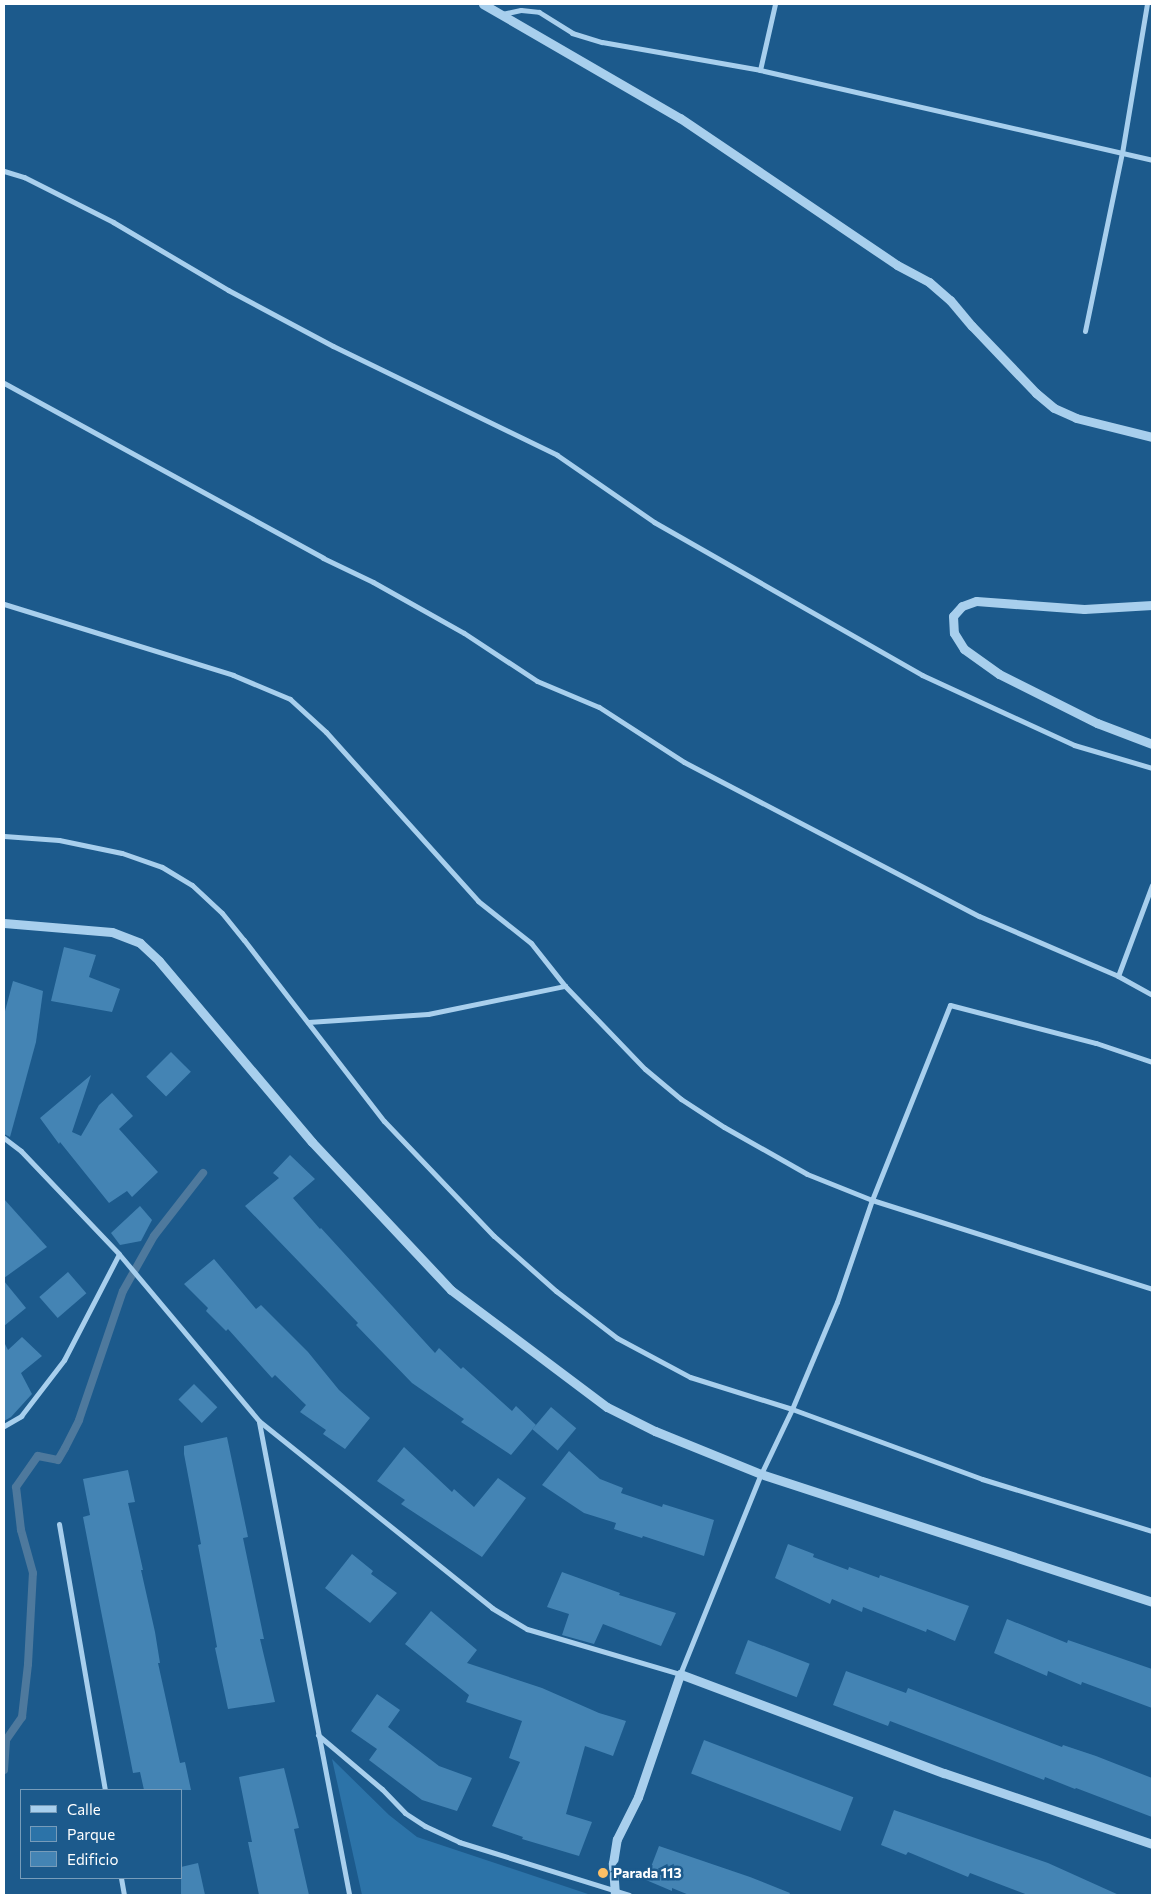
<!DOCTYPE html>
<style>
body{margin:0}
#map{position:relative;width:1156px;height:1899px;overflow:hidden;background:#1c5a8c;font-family:Commissioner,sans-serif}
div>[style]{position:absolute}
.green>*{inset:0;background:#2c73a8}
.stream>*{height:8px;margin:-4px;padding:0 4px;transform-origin:4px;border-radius:4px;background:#4e799d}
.building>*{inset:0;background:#4484b4;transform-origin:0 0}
.minor>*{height:5px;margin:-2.5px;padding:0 2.5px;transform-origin:2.5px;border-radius:2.5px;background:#a8cfed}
.tertiary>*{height:9px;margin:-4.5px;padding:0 4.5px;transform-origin:4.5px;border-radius:4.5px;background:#a8cfed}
.dots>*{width:14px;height:14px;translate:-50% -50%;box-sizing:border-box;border:2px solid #1c5a8c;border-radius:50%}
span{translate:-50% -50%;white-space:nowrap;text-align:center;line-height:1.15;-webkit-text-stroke:5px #1c5a8c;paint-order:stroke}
.poi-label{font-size:14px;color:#fff;font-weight:700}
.left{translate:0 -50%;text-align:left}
.frame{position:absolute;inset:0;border:5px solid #fff;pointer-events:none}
.legend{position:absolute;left:20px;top:1789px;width:162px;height:90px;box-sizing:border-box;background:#1c5a8c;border:1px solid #779cba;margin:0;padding:6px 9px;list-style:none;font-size:15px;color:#fff}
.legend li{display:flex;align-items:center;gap:10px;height:25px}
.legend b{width:25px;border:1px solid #779cba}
</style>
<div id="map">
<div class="green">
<i style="clip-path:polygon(332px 1759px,389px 1815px,417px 1837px,591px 1895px,362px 1895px)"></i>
</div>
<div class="stream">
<i style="left:4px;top:1770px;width:30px;rotate:-86deg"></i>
<i style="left:6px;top:1740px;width:28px;rotate:-55deg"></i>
<i style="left:22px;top:1717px;width:53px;rotate:-83.5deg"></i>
<i style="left:28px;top:1664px;width:91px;rotate:-86.9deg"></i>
<i style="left:33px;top:1573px;width:45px;rotate:-105.6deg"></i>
<i style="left:21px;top:1530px;width:43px;rotate:-96.6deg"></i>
<i style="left:16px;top:1487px;width:38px;rotate:-55deg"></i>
<i style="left:38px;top:1456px;width:20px;rotate:11deg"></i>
<i style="left:58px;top:1460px;width:14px;rotate:-60deg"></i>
<i style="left:65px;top:1448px;width:31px;rotate:-63deg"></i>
<i style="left:79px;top:1420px;width:136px;rotate:-71.2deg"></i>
<i style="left:123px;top:1291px;width:63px;rotate:-60.6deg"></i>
<i style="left:154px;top:1236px;width:80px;rotate:-52.1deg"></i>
</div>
<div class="building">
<i style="clip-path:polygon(64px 947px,96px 955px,89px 977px,120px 989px,112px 1012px,51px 1001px)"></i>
<i style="clip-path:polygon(13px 981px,43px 991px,36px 1042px,10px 1137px,4px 1134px,4px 1015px)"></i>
<i style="left:171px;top:1052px;width:28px;height:35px;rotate:45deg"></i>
<i style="clip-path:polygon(91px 1075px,72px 1132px,81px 1136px,99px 1105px,112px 1093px,133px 1116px,119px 1129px,158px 1172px,132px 1197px,127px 1191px,109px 1203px,60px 1142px,59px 1144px,40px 1118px)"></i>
<i style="clip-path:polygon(290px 1155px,315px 1179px,293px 1198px,320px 1229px,321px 1228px,435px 1353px,439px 1348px,461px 1369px,463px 1367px,512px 1411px,516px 1406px,536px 1425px,511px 1455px,461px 1422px,464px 1419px,412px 1383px,356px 1325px,358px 1323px,245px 1206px,279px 1178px,273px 1173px)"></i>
<i style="clip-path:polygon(4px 1199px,47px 1247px,4px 1278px)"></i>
<i style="clip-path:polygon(140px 1206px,152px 1220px,141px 1241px,120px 1245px,111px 1233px)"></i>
<i style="clip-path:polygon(214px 1259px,256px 1309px,261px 1305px,308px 1352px,339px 1390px,370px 1418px,345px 1449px,323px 1434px,326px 1430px,300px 1412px,306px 1405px,275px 1375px,272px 1378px,228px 1329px,226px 1331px,206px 1311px,208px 1308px,184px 1284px)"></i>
<i style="left:68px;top:1272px;width:28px;height:38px;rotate:49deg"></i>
<i style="clip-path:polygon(4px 1281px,26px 1308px,4px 1326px)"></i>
<i style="clip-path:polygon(22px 1337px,42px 1356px,21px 1373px,32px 1394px,11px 1417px,4px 1421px,4px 1342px,8px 1350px)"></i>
<i style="left:194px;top:1384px;width:33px;height:22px;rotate:45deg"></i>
<i style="left:551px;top:1407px;width:33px;height:29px;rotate:40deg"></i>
<i style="clip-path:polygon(227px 1437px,248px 1537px,243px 1538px,264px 1639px,260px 1639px,275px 1702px,228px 1709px,215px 1648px,217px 1647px,198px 1545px,201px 1544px,184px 1454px,184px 1446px)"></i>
<i style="clip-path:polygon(404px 1447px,452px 1492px,454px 1489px,474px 1507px,498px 1478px,526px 1498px,482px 1557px,401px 1504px,405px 1500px,377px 1481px)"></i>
<i style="clip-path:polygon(569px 1451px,600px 1479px,623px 1488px,621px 1493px,662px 1507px,663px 1504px,714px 1520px,704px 1556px,643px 1536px,642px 1538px,614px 1529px,616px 1523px,584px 1513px,542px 1485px)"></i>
<i style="clip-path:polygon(128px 1470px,135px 1502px,128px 1503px,143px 1570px,141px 1570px,155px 1632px,160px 1663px,158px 1663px,180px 1763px,185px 1762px,191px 1790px,144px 1790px,140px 1772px,133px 1773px,101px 1611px,83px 1517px,90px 1515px,83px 1479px)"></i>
<i style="clip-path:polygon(788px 1544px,814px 1554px,813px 1557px,848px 1570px,849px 1567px,879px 1578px,880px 1575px,969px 1606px,955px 1641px,927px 1629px,926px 1632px,863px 1607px,862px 1612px,832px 1599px,830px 1604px,775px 1578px)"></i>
<i style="clip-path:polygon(352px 1554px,373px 1571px,371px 1574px,397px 1593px,370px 1623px,325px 1588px)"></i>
<i style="clip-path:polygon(562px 1572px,620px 1593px,619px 1595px,676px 1613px,661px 1646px,603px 1624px,594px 1644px,562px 1635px,569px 1614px,547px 1607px)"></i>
<i style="clip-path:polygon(431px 1611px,477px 1650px,467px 1663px,542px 1688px,599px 1713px,626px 1721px,613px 1756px,585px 1746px,566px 1814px,592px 1822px,579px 1856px,522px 1839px,523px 1837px,492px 1826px,520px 1762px,509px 1758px,522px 1721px,466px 1702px,469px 1695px,405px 1644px)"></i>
<i style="clip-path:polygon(1007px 1619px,1067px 1643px,1068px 1640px,1152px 1669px,1152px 1708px,1082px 1682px,1081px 1685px,1048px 1671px,1047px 1676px,994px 1653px)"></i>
<i style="left:748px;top:1640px;width:66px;height:36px;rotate:21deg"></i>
<i style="clip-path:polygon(846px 1671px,906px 1693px,908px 1688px,1062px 1747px,1063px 1745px,1096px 1756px,1152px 1778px,1152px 1817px,1076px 1788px,1075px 1789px,1045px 1777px,1044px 1780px,890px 1721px,888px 1726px,833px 1705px)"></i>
<i style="clip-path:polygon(377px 1694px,400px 1710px,388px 1727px,439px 1766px,472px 1778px,457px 1811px,422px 1800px,369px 1760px,377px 1749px,351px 1731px)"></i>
<i style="left:704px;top:1740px;width:160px;height:36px;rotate:21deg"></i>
<i style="clip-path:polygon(284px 1768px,299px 1828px,294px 1829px,309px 1895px,259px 1895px,248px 1842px,252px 1842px,239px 1777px)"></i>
<i style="clip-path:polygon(894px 1810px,1048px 1863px,1119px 1895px,1028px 1895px,970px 1873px,968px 1877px,908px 1852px,906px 1855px,881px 1845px)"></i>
<i style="clip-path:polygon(659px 1846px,750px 1877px,790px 1893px,789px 1895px,689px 1895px,672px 1888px,672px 1891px,646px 1880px)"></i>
<i style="clip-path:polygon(198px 1863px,205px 1895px,181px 1895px,181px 1867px)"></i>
</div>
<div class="minor">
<i style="left:502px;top:14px;width:19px;rotate:-12deg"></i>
<i style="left:521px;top:10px;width:18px;rotate:6deg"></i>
<i style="left:539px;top:12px;width:39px;rotate:32deg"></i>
<i style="left:572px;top:33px;width:31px;rotate:17deg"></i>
<i style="left:602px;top:42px;width:160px;rotate:10deg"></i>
<i style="left:760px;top:70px;width:402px;rotate:12.9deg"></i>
<i style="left:760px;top:70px;width:68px;rotate:-77.2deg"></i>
<i style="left:4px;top:171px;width:21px;rotate:17deg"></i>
<i style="left:24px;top:177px;width:100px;rotate:26.8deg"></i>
<i style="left:113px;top:222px;width:134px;rotate:30.6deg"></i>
<i style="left:228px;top:290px;width:119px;rotate:28.1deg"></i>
<i style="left:333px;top:346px;width:249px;rotate:25.9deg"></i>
<i style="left:557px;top:455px;width:118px;rotate:34.6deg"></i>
<i style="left:654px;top:522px;width:309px;rotate:29.7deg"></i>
<i style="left:922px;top:675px;width:167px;rotate:24.7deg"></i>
<i style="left:1074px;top:745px;width:81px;rotate:16.4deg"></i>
<i style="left:1085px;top:331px;width:182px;rotate:-78.3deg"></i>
<i style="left:1122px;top:153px;width:151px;rotate:-80.5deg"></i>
<i style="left:4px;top:383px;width:364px;rotate:28.7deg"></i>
<i style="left:323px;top:558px;width:55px;rotate:25.6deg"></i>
<i style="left:373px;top:582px;width:104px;rotate:29.3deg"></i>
<i style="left:464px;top:633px;width:87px;rotate:33.3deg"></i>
<i style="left:537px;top:681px;width:67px;rotate:22.8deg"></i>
<i style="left:599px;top:707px;width:101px;rotate:32.9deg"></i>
<i style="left:684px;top:762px;width:333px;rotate:27.6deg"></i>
<i style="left:979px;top:916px;width:151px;rotate:23.3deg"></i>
<i style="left:1118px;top:976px;width:39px;rotate:29deg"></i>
<i style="left:4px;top:604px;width:240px;rotate:17.2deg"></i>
<i style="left:233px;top:675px;width:62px;rotate:22.8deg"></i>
<i style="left:290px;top:699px;width:49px;rotate:42.5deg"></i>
<i style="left:326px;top:732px;width:227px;rotate:48deg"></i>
<i style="left:478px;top:901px;width:68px;rotate:38.4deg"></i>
<i style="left:531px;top:943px;width:55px;rotate:51.7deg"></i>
<i style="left:565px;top:986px;width:115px;rotate:46.1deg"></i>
<i style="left:645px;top:1069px;width:47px;rotate:39.8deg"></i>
<i style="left:681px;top:1099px;width:51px;rotate:33.1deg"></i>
<i style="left:724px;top:1127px;width:95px;rotate:29.5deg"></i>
<i style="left:807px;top:1174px;width:70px;rotate:21.8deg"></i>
<i style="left:872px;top:1200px;width:294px;rotate:17.6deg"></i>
<i style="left:4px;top:836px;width:55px;rotate:4.2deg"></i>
<i style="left:59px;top:840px;width:64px;rotate:11.7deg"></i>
<i style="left:122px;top:853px;width:42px;rotate:19.3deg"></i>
<i style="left:162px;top:867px;width:35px;rotate:31deg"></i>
<i style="left:192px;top:885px;width:41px;rotate:43deg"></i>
<i style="left:222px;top:913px;width:35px;rotate:51deg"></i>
<i style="left:244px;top:940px;width:229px;rotate:52.3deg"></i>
<i style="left:384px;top:1121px;width:159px;rotate:46.3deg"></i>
<i style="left:494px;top:1236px;width:83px;rotate:41.6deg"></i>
<i style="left:556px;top:1291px;width:77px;rotate:37.6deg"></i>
<i style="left:617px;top:1338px;width:83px;rotate:28.1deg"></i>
<i style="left:690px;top:1377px;width:107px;rotate:17.4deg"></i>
<i style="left:792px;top:1409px;width:202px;rotate:20.2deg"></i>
<i style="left:982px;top:1479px;width:178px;rotate:17deg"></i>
<i style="left:1118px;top:976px;width:97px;rotate:-69.5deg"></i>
<i style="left:308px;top:1022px;width:120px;rotate:-3.8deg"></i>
<i style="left:428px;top:1014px;width:140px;rotate:-11.6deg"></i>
<i style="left:4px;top:1138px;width:21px;rotate:37deg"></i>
<i style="left:21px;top:1151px;width:142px;rotate:46.4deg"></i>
<i style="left:119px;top:1254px;width:218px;rotate:50deg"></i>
<i style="left:259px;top:1421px;width:299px;rotate:38.7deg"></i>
<i style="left:492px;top:1608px;width:41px;rotate:31deg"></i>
<i style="left:527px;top:1629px;width:159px;rotate:16.4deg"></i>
<i style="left:680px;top:1674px;width:216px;rotate:-68deg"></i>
<i style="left:761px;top:1474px;width:72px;rotate:-64.5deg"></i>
<i style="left:792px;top:1409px;width:116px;rotate:-67.2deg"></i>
<i style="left:837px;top:1302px;width:108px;rotate:-71.1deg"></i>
<i style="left:872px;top:1200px;width:210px;rotate:-68.2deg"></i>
<i style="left:950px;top:1005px;width:151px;rotate:14.6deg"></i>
<i style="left:1096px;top:1043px;width:59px;rotate:18.7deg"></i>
<i style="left:259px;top:1422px;width:481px;rotate:79.2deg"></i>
<i style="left:4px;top:1426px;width:20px;rotate:-30deg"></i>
<i style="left:21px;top:1416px;width:71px;rotate:-52.5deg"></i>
<i style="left:64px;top:1360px;width:119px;rotate:-62.6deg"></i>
<i style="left:59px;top:1524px;width:270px;rotate:80.2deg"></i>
<i style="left:318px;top:1735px;width:84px;rotate:40.2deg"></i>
<i style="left:382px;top:1789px;width:33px;rotate:46deg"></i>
<i style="left:405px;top:1813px;width:24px;rotate:33deg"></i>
<i style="left:425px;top:1826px;width:38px;rotate:25deg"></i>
<i style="left:459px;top:1842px;width:178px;rotate:17.3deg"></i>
<i style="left:121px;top:1878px;width:17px;rotate:80deg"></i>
</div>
<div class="tertiary">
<i style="left:483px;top:4px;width:228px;rotate:30.1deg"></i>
<i style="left:680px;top:118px;width:262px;rotate:34.1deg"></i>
<i style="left:897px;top:265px;width:36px;rotate:28deg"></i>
<i style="left:929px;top:282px;width:28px;rotate:41deg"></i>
<i style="left:950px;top:300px;width:34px;rotate:50deg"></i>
<i style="left:972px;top:326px;width:93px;rotate:46.3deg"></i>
<i style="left:1036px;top:393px;width:23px;rotate:40deg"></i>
<i style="left:1054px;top:408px;width:24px;rotate:24deg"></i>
<i style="left:1076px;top:418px;width:78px;rotate:14deg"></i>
<i style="left:1152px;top:605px;width:68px;rotate:176.6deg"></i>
<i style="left:1084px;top:609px;width:108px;rotate:-175.8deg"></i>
<i style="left:976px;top:601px;width:15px;rotate:160deg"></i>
<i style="left:962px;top:606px;width:13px;rotate:132deg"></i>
<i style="left:953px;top:616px;width:17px;rotate:87deg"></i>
<i style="left:954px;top:633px;width:19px;rotate:58deg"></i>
<i style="left:964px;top:649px;width:43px;rotate:35.5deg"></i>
<i style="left:999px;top:674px;width:110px;rotate:26.6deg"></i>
<i style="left:1097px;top:723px;width:59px;rotate:20.9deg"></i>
<i style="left:4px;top:923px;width:108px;rotate:4.8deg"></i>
<i style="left:112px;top:932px;width:30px;rotate:21deg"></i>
<i style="left:140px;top:943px;width:26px;rotate:43deg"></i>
<i style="left:159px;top:961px;width:237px;rotate:49.8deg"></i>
<i style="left:312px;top:1142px;width:203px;rotate:46.8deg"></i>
<i style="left:451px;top:1290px;width:195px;rotate:36.9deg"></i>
<i style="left:607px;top:1407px;width:54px;rotate:26.6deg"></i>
<i style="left:655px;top:1431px;width:114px;rotate:22.1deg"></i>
<i style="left:761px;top:1474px;width:411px;rotate:18.1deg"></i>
<i style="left:615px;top:1895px;width:32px;rotate:-94deg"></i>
<i style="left:613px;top:1863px;width:24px;rotate:-81deg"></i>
<i style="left:617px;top:1839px;width:47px;rotate:-63.4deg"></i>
<i style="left:638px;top:1797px;width:130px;rotate:-71.1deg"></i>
<i style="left:680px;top:1674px;width:282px;rotate:20.6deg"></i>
<i style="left:944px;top:1773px;width:220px;rotate:18.8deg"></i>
</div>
<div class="dots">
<i style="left:603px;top:1873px;background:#fdbf65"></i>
</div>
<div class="poi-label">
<span class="left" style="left:613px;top:1873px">Parada 113</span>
</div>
<div class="frame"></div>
<ul class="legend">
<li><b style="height:6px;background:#a8cfed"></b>Calle</li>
<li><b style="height:14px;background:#2c73a8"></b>Parque</li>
<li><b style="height:14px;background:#4484b4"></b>Edificio</li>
</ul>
</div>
